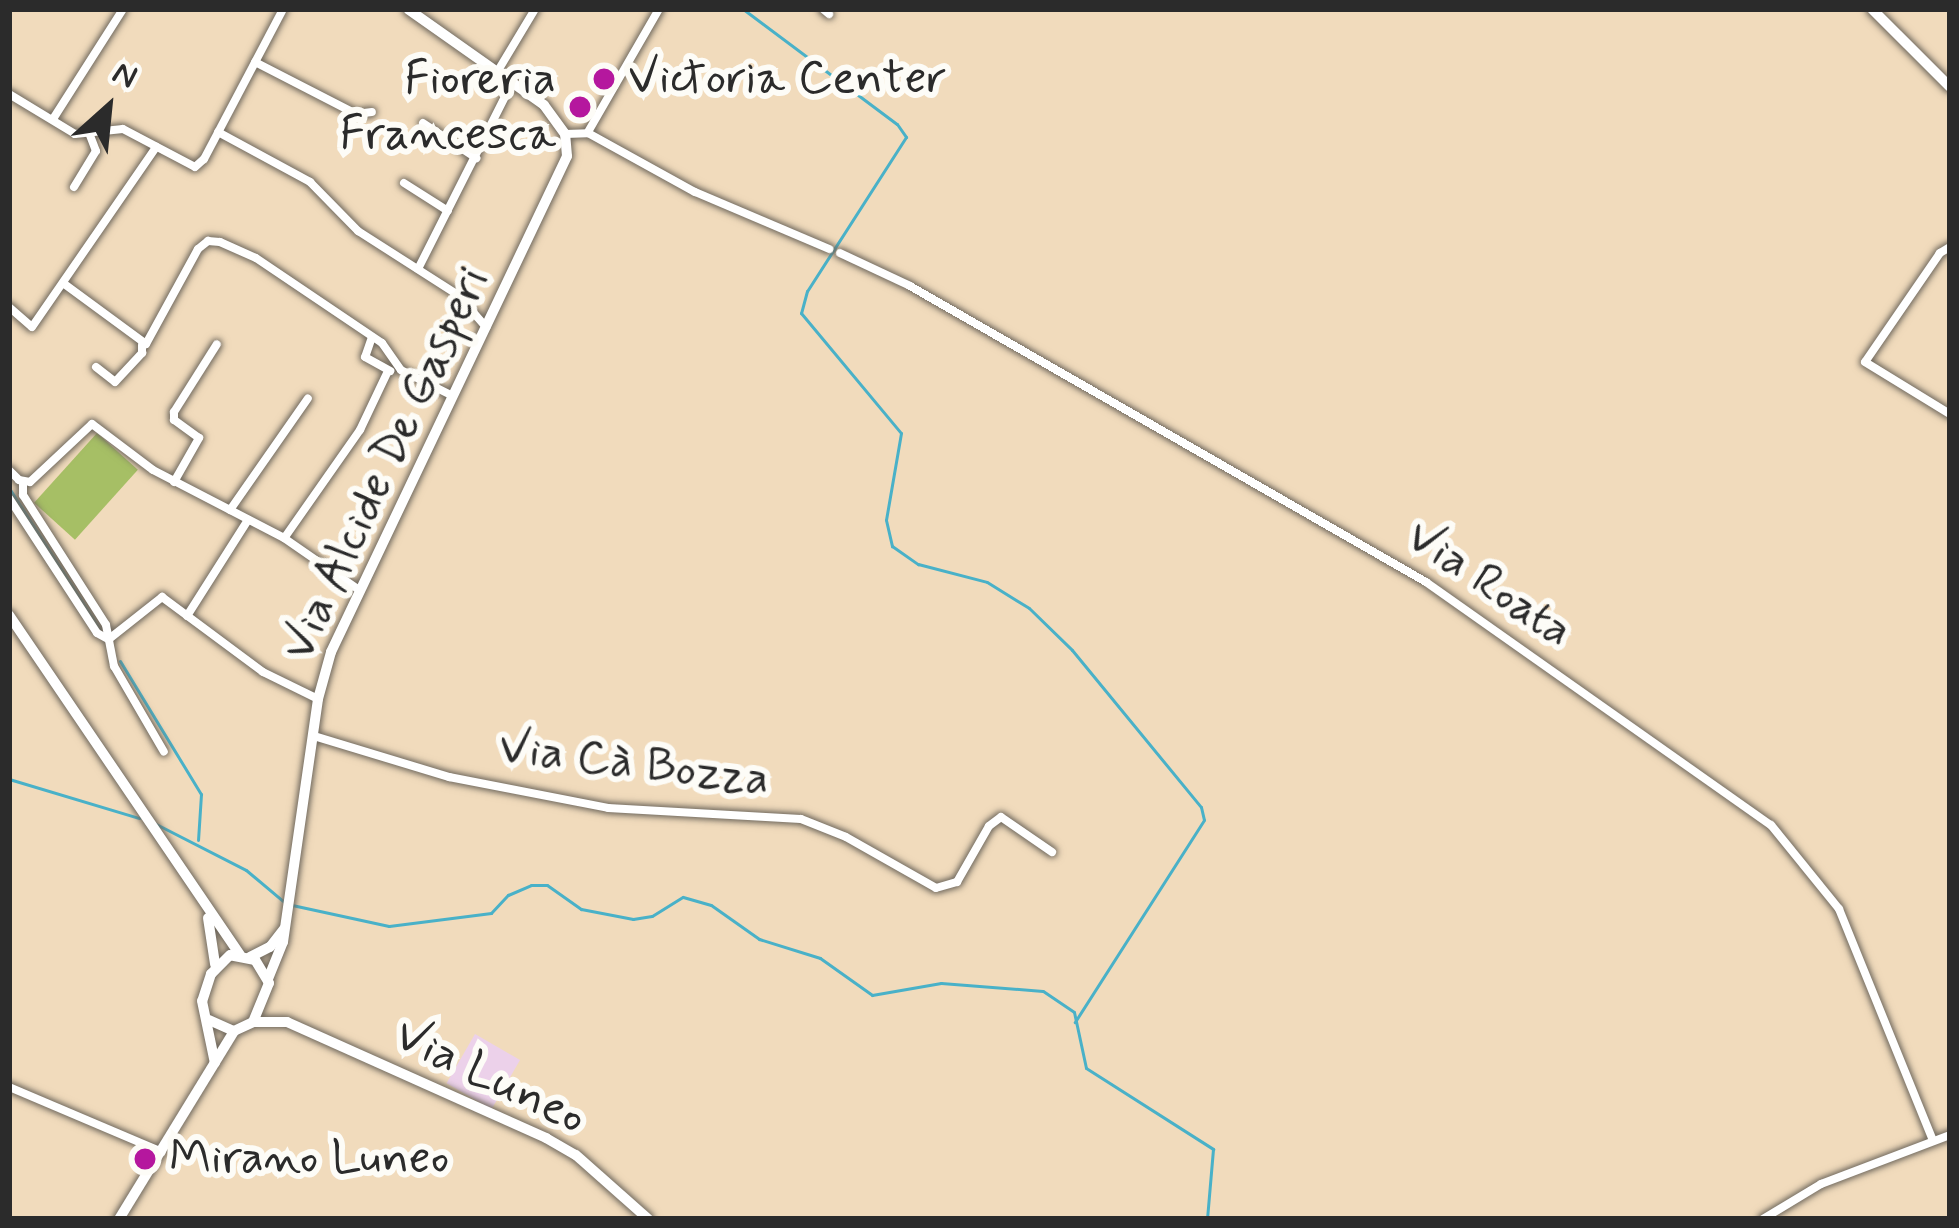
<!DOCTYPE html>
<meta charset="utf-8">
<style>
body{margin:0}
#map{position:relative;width:1959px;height:1228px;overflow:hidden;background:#f1dbbc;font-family:Mynerve,sans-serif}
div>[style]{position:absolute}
.built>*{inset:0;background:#ecd1ea;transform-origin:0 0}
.green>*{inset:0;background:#a6bf65;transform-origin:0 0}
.stream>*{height:3px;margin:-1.5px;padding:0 1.5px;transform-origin:1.5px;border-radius:1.5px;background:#49b1c8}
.roads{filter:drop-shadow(0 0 3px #70695e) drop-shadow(0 0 3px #70695e)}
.street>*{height:8px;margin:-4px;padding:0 4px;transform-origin:4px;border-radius:4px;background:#fff}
.secondary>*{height:10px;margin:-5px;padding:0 5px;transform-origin:5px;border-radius:5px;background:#fff}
.dots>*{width:33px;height:33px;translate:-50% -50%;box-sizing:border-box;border:6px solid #fdfcf7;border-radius:50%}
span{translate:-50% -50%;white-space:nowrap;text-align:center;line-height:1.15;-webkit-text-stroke:12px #fdfcf7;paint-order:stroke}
.poi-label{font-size:48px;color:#2b2b2b}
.right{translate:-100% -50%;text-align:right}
.left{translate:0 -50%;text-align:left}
.street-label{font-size:48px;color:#2b2b2b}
.frame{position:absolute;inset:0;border:12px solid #2b2b2b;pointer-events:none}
.north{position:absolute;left:48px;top:48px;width:120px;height:120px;-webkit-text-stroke:9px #fdfcf7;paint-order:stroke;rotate:27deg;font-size:33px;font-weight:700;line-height:48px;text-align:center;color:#2b2b2b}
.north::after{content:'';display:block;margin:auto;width:42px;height:54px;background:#2b2b2b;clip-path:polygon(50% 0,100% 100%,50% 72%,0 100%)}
</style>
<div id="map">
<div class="built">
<i style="left:475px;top:1034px;width:52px;height:57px;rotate:30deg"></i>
</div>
<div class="green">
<i style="left:97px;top:433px;width:55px;height:94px;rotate:42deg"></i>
</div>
<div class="stream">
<i style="left:743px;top:9px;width:192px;rotate:36.8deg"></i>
<i style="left:897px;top:124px;width:16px;rotate:55deg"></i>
<i style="left:906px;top:137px;width:183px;rotate:122.7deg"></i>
<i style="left:807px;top:291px;width:23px;rotate:105deg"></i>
<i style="left:801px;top:313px;width:156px;rotate:50.2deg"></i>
<i style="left:901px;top:433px;width:88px;rotate:99.8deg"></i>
<i style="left:886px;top:520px;width:27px;rotate:77deg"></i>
<i style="left:892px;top:546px;width:32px;rotate:35deg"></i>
<i style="left:918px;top:564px;width:71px;rotate:14.6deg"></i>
<i style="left:987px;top:582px;width:49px;rotate:31.8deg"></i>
<i style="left:1029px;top:608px;width:60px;rotate:44.3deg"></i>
<i style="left:1072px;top:650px;width:203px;rotate:50.6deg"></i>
<i style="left:1201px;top:807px;width:13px;rotate:77deg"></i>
<i style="left:1204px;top:820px;width:240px;rotate:122.6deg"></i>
<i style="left:9px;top:488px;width:169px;rotate:57.3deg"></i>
<i style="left:120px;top:661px;width:156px;rotate:58.7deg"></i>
<i style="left:201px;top:794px;width:46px;rotate:93.7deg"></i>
<i style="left:9px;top:779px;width:136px;rotate:16.7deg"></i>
<i style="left:154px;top:823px;width:103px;rotate:27.1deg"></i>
<i style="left:246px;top:870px;width:48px;rotate:40deg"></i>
<i style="left:292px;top:905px;width:99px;rotate:12.2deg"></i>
<i style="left:389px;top:926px;width:103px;rotate:-7.3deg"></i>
<i style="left:491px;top:913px;width:25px;rotate:-47deg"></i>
<i style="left:508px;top:895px;width:25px;rotate:-23deg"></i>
<i style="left:531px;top:885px;width:16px"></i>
<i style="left:547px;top:885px;width:42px;rotate:35.2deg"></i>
<i style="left:581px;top:909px;width:53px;rotate:10.9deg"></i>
<i style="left:633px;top:919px;width:19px;rotate:-9deg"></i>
<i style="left:652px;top:916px;width:36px;rotate:-32deg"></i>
<i style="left:683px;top:897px;width:29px;rotate:16deg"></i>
<i style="left:711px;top:905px;width:59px;rotate:35.3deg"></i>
<i style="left:759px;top:939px;width:64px;rotate:17.3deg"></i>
<i style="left:820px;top:958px;width:64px;rotate:35.4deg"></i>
<i style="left:872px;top:995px;width:70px;rotate:-9.9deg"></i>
<i style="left:941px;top:983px;width:102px;rotate:4.5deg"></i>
<i style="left:1043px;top:991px;width:37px;rotate:34deg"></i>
<i style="left:1074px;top:1012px;width:57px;rotate:77.9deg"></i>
<i style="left:1086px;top:1068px;width:151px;rotate:32.5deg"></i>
<i style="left:1213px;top:1149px;width:70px;rotate:94.9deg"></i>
</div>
<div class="roads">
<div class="street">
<i style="left:823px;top:9px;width:8px;rotate:40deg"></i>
<i style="left:255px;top:62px;width:114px;rotate:27.2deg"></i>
<i style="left:356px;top:114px;width:16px;rotate:-7deg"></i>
<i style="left:499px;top:69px;width:70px;rotate:-59deg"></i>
<i style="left:9px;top:94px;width:77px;rotate:31.2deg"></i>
<i style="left:75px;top:134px;width:48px;rotate:-5.9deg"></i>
<i style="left:123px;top:129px;width:81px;rotate:27.8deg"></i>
<i style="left:195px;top:167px;width:12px;rotate:-42deg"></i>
<i style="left:204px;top:159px;width:170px;rotate:-62.2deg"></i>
<i style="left:53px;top:119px;width:130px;rotate:-57.5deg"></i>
<i style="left:423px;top:123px;width:64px;rotate:33.4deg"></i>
<i style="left:218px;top:132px;width:105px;rotate:28.5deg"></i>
<i style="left:310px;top:182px;width:69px;rotate:45.6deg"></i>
<i style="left:358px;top:231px;width:119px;rotate:32.6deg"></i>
<i style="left:458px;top:295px;width:43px;rotate:48.8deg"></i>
<i style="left:588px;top:132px;width:142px;rotate:-60deg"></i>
<i style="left:565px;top:134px;width:23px;rotate:-2deg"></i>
<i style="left:588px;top:133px;width:122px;rotate:28.9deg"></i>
<i style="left:695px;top:192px;width:146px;rotate:23deg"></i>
<i style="left:404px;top:183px;width:52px;rotate:32.5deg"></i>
<i style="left:74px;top:187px;width:42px;rotate:-58.6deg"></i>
<i style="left:96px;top:151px;width:17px;rotate:-111deg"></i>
<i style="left:1950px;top:247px;width:12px;rotate:149deg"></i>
<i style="left:1940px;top:253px;width:132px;rotate:124.5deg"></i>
<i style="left:1865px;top:362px;width:100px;rotate:31.5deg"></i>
<i style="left:840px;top:253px;width:77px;rotate:25.2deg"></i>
<i style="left:910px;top:286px;width:595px;rotate:29.84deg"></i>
<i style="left:1426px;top:582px;width:422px;rotate:35.2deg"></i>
<i style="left:1771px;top:825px;width:108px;rotate:51deg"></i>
<i style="left:1839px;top:909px;width:249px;rotate:67.9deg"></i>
<i style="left:418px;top:269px;width:211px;rotate:-63.2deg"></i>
<i style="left:63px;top:283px;width:103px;rotate:36.3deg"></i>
<i style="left:146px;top:344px;width:108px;rotate:-61.3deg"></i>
<i style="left:198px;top:249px;width:13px;rotate:-39deg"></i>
<i style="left:208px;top:241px;width:12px;rotate:5deg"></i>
<i style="left:220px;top:242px;width:39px;rotate:24deg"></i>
<i style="left:256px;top:258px;width:152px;rotate:34deg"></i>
<i style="left:382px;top:343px;width:33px;rotate:55deg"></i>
<i style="left:401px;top:370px;width:58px;rotate:26.6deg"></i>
<i style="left:9px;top:307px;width:30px;rotate:41deg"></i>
<i style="left:32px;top:327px;width:219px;rotate:-55.4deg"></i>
<i style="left:372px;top:337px;width:21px;rotate:109deg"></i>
<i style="left:365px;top:357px;width:29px;rotate:29deg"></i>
<i style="left:96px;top:367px;width:24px;rotate:38deg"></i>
<i style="left:115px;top:382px;width:40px;rotate:-47deg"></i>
<i style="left:142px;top:353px;width:8px;rotate:-90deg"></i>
<i style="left:9px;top:470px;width:14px;rotate:45deg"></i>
<i style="left:19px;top:480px;width:11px;rotate:10deg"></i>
<i style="left:30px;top:482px;width:85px;rotate:-43.1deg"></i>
<i style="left:92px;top:424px;width:76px;rotate:37deg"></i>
<i style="left:153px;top:470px;width:148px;rotate:27.4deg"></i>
<i style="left:284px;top:538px;width:91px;rotate:34.7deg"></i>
<i style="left:23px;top:482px;width:13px;rotate:90deg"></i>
<i style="left:23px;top:495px;width:154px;rotate:57.4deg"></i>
<i style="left:106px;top:625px;width:42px;rotate:79deg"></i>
<i style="left:114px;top:666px;width:99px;rotate:59.8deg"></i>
<i style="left:174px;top:482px;width:51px;rotate:-60.4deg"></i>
<i style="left:199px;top:438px;width:31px;rotate:-144deg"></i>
<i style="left:174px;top:420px;width:8px;rotate:-90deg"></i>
<i style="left:174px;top:412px;width:80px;rotate:-57.7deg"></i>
<i style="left:9px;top:498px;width:161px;rotate:56.9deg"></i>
<i style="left:97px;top:633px;width:13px;rotate:29deg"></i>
<i style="left:230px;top:510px;width:136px;rotate:-55.1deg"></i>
<i style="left:285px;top:537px;width:131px;rotate:-55deg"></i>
<i style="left:360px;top:430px;width:65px;rotate:-64.6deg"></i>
<i style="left:187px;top:616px;width:114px;rotate:-57.6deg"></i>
<i style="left:109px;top:639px;width:68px;rotate:-38.4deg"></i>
<i style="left:162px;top:597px;width:126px;rotate:36.6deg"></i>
<i style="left:263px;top:672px;width:61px;rotate:26.1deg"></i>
<i style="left:314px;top:736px;width:141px;rotate:16.9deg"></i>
<i style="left:449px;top:777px;width:162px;rotate:11deg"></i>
<i style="left:608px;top:808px;width:193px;rotate:3.3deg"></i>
<i style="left:801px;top:819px;width:48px;rotate:21.8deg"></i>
<i style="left:846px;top:837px;width:103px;rotate:29.5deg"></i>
<i style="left:936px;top:888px;width:22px;rotate:-16deg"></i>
<i style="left:957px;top:882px;width:64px;rotate:-60.3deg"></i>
<i style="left:989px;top:826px;width:15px;rotate:-37deg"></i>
<i style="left:1001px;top:817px;width:62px;rotate:34.5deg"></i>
<i style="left:9px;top:1087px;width:166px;rotate:23deg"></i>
<i style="left:1763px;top:1219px;width:68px;rotate:-31.1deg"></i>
<i style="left:1821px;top:1184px;width:138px;rotate:-20.8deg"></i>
</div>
<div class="secondary">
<i style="left:1872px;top:9px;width:110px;rotate:45deg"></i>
<i style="left:9px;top:615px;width:411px;rotate:55.8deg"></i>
<i style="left:208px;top:918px;width:47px;rotate:81.3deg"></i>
<i style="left:250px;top:957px;width:22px;rotate:-27deg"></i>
<i style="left:270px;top:947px;width:23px;rotate:-52deg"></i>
<i style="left:268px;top:979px;width:40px;rotate:-68deg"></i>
<i style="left:283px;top:942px;width:246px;rotate:-81.8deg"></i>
<i style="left:318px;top:699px;width:49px;rotate:-74.5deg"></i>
<i style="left:331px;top:652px;width:549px;rotate:-64.55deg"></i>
<i style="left:567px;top:156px;width:22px;rotate:-95deg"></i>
<i style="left:565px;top:134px;width:36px;rotate:-126deg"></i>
<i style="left:544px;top:105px;width:166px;rotate:-144.8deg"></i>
<i style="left:209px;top:1020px;width:27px;rotate:24deg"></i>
<i style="left:234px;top:1031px;width:21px;rotate:-25deg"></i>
<i style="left:253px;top:1022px;width:42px;rotate:-67.7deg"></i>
<i style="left:269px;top:983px;width:27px;rotate:-121deg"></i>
<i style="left:255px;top:960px;width:25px;rotate:-169deg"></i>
<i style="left:230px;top:955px;width:27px;rotate:135deg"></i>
<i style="left:211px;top:974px;width:28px;rotate:108deg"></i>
<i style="left:202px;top:1001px;width:63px;rotate:78.2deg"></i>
<i style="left:253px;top:1022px;width:34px"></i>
<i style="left:287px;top:1022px;width:284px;rotate:24.1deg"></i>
<i style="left:546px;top:1138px;width:34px;rotate:30deg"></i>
<i style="left:576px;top:1155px;width:96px;rotate:41.6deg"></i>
<i style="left:119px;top:1219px;width:220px;rotate:-58.5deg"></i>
</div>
</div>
<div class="dots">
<i style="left:604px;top:79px;background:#b5179e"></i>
<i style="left:580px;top:107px;background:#b5179e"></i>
<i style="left:145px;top:1159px;background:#b5179e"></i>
</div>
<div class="poi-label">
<span class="right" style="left:556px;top:107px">Fioreria<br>Francesca</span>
<span class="left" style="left:628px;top:79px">Victoria Center</span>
<span class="left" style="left:169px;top:1159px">Mirano Luneo</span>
</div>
<div class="street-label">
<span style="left:386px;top:464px;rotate:-65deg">Via Alcide De Gasperi</span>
<span style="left:1489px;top:584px;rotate:34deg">Via Roata</span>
<span style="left:634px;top:764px;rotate:7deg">Via Cà Bozza</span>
<span style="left:490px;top:1077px;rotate:26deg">Via Luneo</span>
</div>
<div class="frame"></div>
<div class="north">N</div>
</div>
